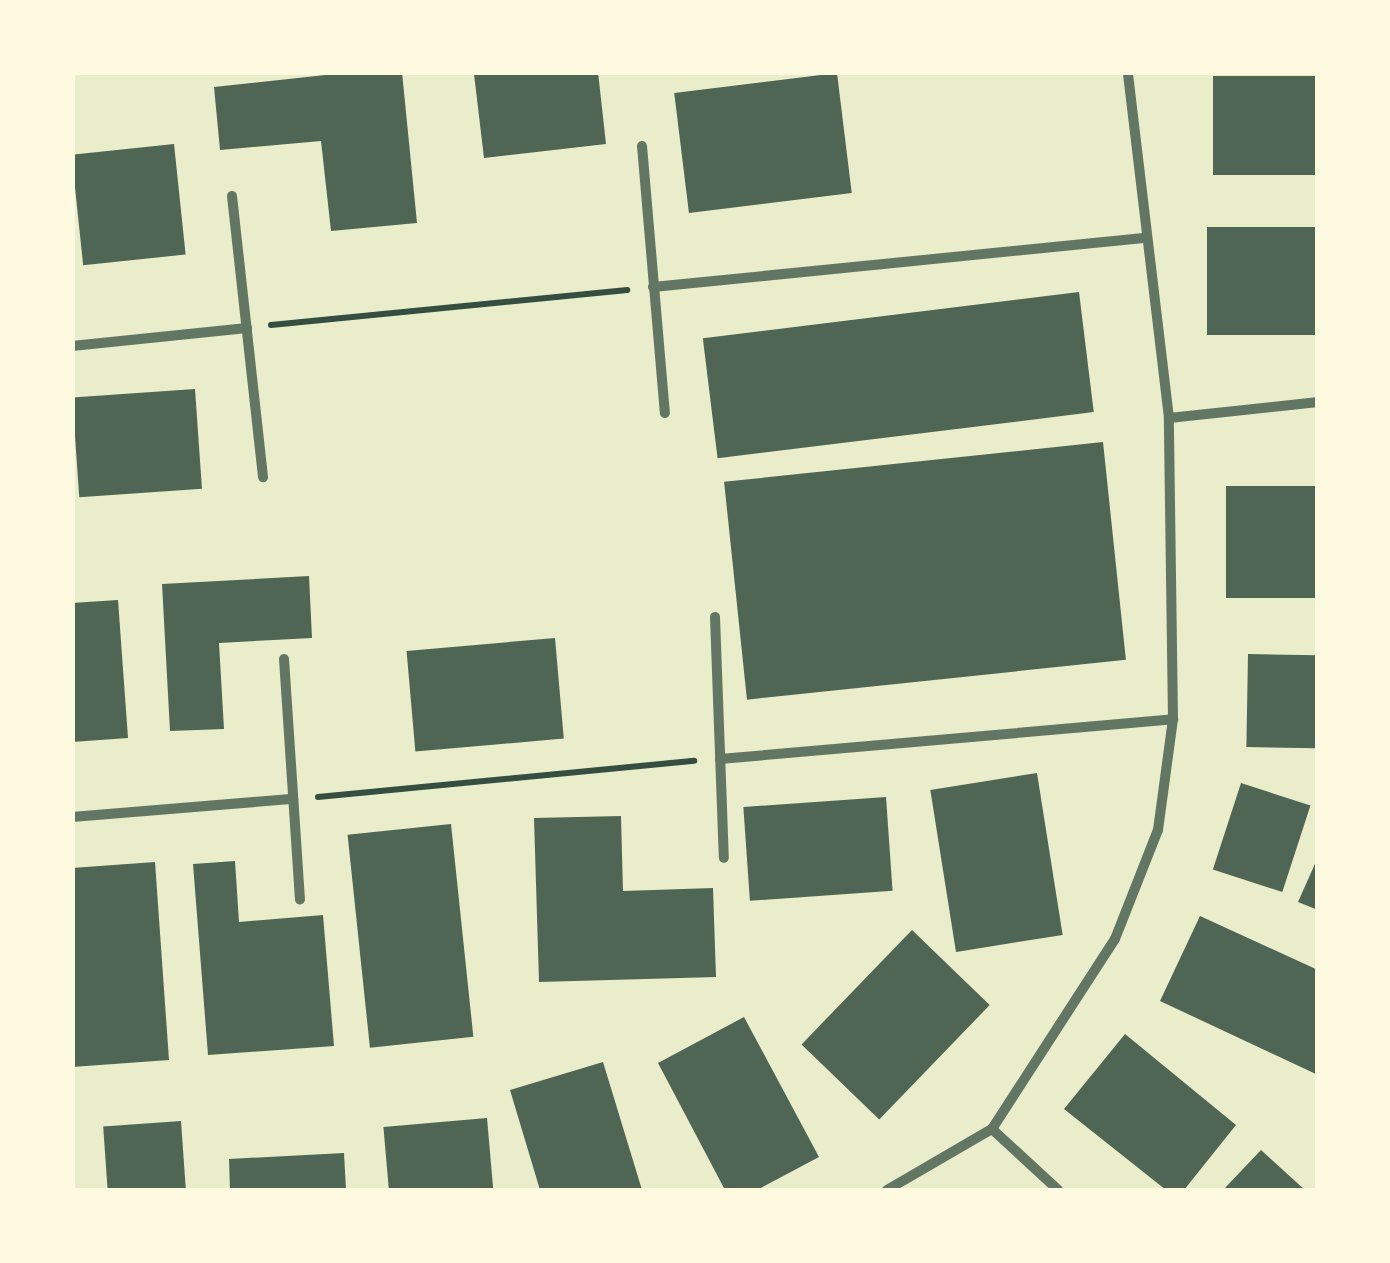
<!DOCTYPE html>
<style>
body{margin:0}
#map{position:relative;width:1390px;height:1263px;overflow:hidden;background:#e9edc9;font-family:Manrope,sans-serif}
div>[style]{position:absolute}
.building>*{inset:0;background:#4f6655;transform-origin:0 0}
.path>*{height:6px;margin:-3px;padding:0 3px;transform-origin:3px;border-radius:3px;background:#344e41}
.minor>*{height:10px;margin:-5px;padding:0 5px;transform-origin:5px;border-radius:5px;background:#617663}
span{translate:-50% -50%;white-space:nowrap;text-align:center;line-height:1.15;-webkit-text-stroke:9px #fefae0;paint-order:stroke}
.frame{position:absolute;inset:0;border:75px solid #fefae0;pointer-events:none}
</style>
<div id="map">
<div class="building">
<i style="clip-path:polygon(353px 72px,402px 72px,417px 223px,331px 231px,321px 141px,220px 150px,214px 87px)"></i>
<i style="clip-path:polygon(484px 72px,598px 72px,606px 144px,484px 158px,474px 74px)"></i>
<i style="left:837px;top:73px;width:121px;height:164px;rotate:83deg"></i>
<i style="left:1318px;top:76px;width:99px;height:105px;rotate:90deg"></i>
<i style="left:174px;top:144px;width:111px;height:103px;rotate:84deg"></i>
<i style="left:1318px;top:227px;width:108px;height:111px;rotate:90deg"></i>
<i style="left:1079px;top:292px;width:121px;height:379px;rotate:83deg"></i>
<i style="left:195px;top:389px;width:100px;height:123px;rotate:86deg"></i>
<i style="left:1103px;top:442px;width:219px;height:381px;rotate:84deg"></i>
<i style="left:1318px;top:486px;width:112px;height:92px;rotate:90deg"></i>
<i style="clip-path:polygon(309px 576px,312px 638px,219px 643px,224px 729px,170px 731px,162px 584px)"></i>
<i style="clip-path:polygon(118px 600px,128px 738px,72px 742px,72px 603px)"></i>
<i style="left:555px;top:638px;width:101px;height:149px;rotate:85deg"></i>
<i style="left:1248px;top:654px;width:70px;height:93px;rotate:1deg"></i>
<i style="left:1037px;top:773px;width:164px;height:108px;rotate:81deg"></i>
<i style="left:1241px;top:783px;width:73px;height:91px;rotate:18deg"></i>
<i style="left:886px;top:797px;width:94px;height:143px;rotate:86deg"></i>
<i style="clip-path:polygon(621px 816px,623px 891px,713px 888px,716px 977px,539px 982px,534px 818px)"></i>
<i style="left:451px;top:824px;width:214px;height:104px;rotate:84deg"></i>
<i style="clip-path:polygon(1318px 857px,1318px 910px,1298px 902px)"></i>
<i style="clip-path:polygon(235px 861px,239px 922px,323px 915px,334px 1046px,208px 1055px,193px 864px)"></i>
<i style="clip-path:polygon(155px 862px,169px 1060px,72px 1067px,72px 868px)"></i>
<i style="clip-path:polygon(1200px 916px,1318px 970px,1318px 1075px,1160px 1001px)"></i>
<i style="left:912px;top:930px;width:108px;height:159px;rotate:44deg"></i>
<i style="clip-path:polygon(744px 1017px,819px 1157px,757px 1190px,725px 1190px,658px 1063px)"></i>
<i style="clip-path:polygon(1125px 1034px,1236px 1125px,1184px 1190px,1166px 1190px,1064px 1109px)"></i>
<i style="clip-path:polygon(603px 1062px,642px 1190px,540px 1190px,510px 1090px)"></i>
<i style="left:487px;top:1118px;width:72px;height:104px;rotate:85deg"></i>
<i style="left:181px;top:1121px;width:69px;height:78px;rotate:86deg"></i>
<i style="clip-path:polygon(1261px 1150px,1305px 1190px,1223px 1190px)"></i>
<i style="clip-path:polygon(344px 1153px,346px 1190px,230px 1190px,229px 1159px)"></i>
</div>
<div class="path">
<i style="left:271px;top:325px;width:358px;rotate:-5.6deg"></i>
<i style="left:318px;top:797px;width:378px;rotate:-5.5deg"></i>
</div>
<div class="minor">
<i style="left:642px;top:146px;width:268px;rotate:85.1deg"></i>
<i style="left:232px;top:196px;width:283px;rotate:83.7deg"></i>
<i style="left:653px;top:287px;width:493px;rotate:-5.7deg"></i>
<i style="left:72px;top:346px;width:176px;rotate:-5.9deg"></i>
<i style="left:1169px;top:418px;width:150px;rotate:-6.1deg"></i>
<i style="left:715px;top:617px;width:241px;rotate:87.9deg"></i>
<i style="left:284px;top:659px;width:241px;rotate:86.2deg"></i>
<i style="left:720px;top:759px;width:455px;rotate:-5deg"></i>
<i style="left:72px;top:817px;width:222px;rotate:-4.7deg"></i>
<i style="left:992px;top:1129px;width:90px;rotate:42.7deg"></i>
<i style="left:887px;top:1190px;width:121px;rotate:-30.2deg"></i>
<i style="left:992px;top:1129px;width:226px;rotate:-57.1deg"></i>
<i style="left:1115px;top:939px;width:117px;rotate:-68.5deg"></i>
<i style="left:1158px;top:830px;width:112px;rotate:-82.3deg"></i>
<i style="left:1173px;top:719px;width:301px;rotate:-90.8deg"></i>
<i style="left:1169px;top:418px;width:348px;rotate:-96.8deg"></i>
</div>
<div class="frame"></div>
</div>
